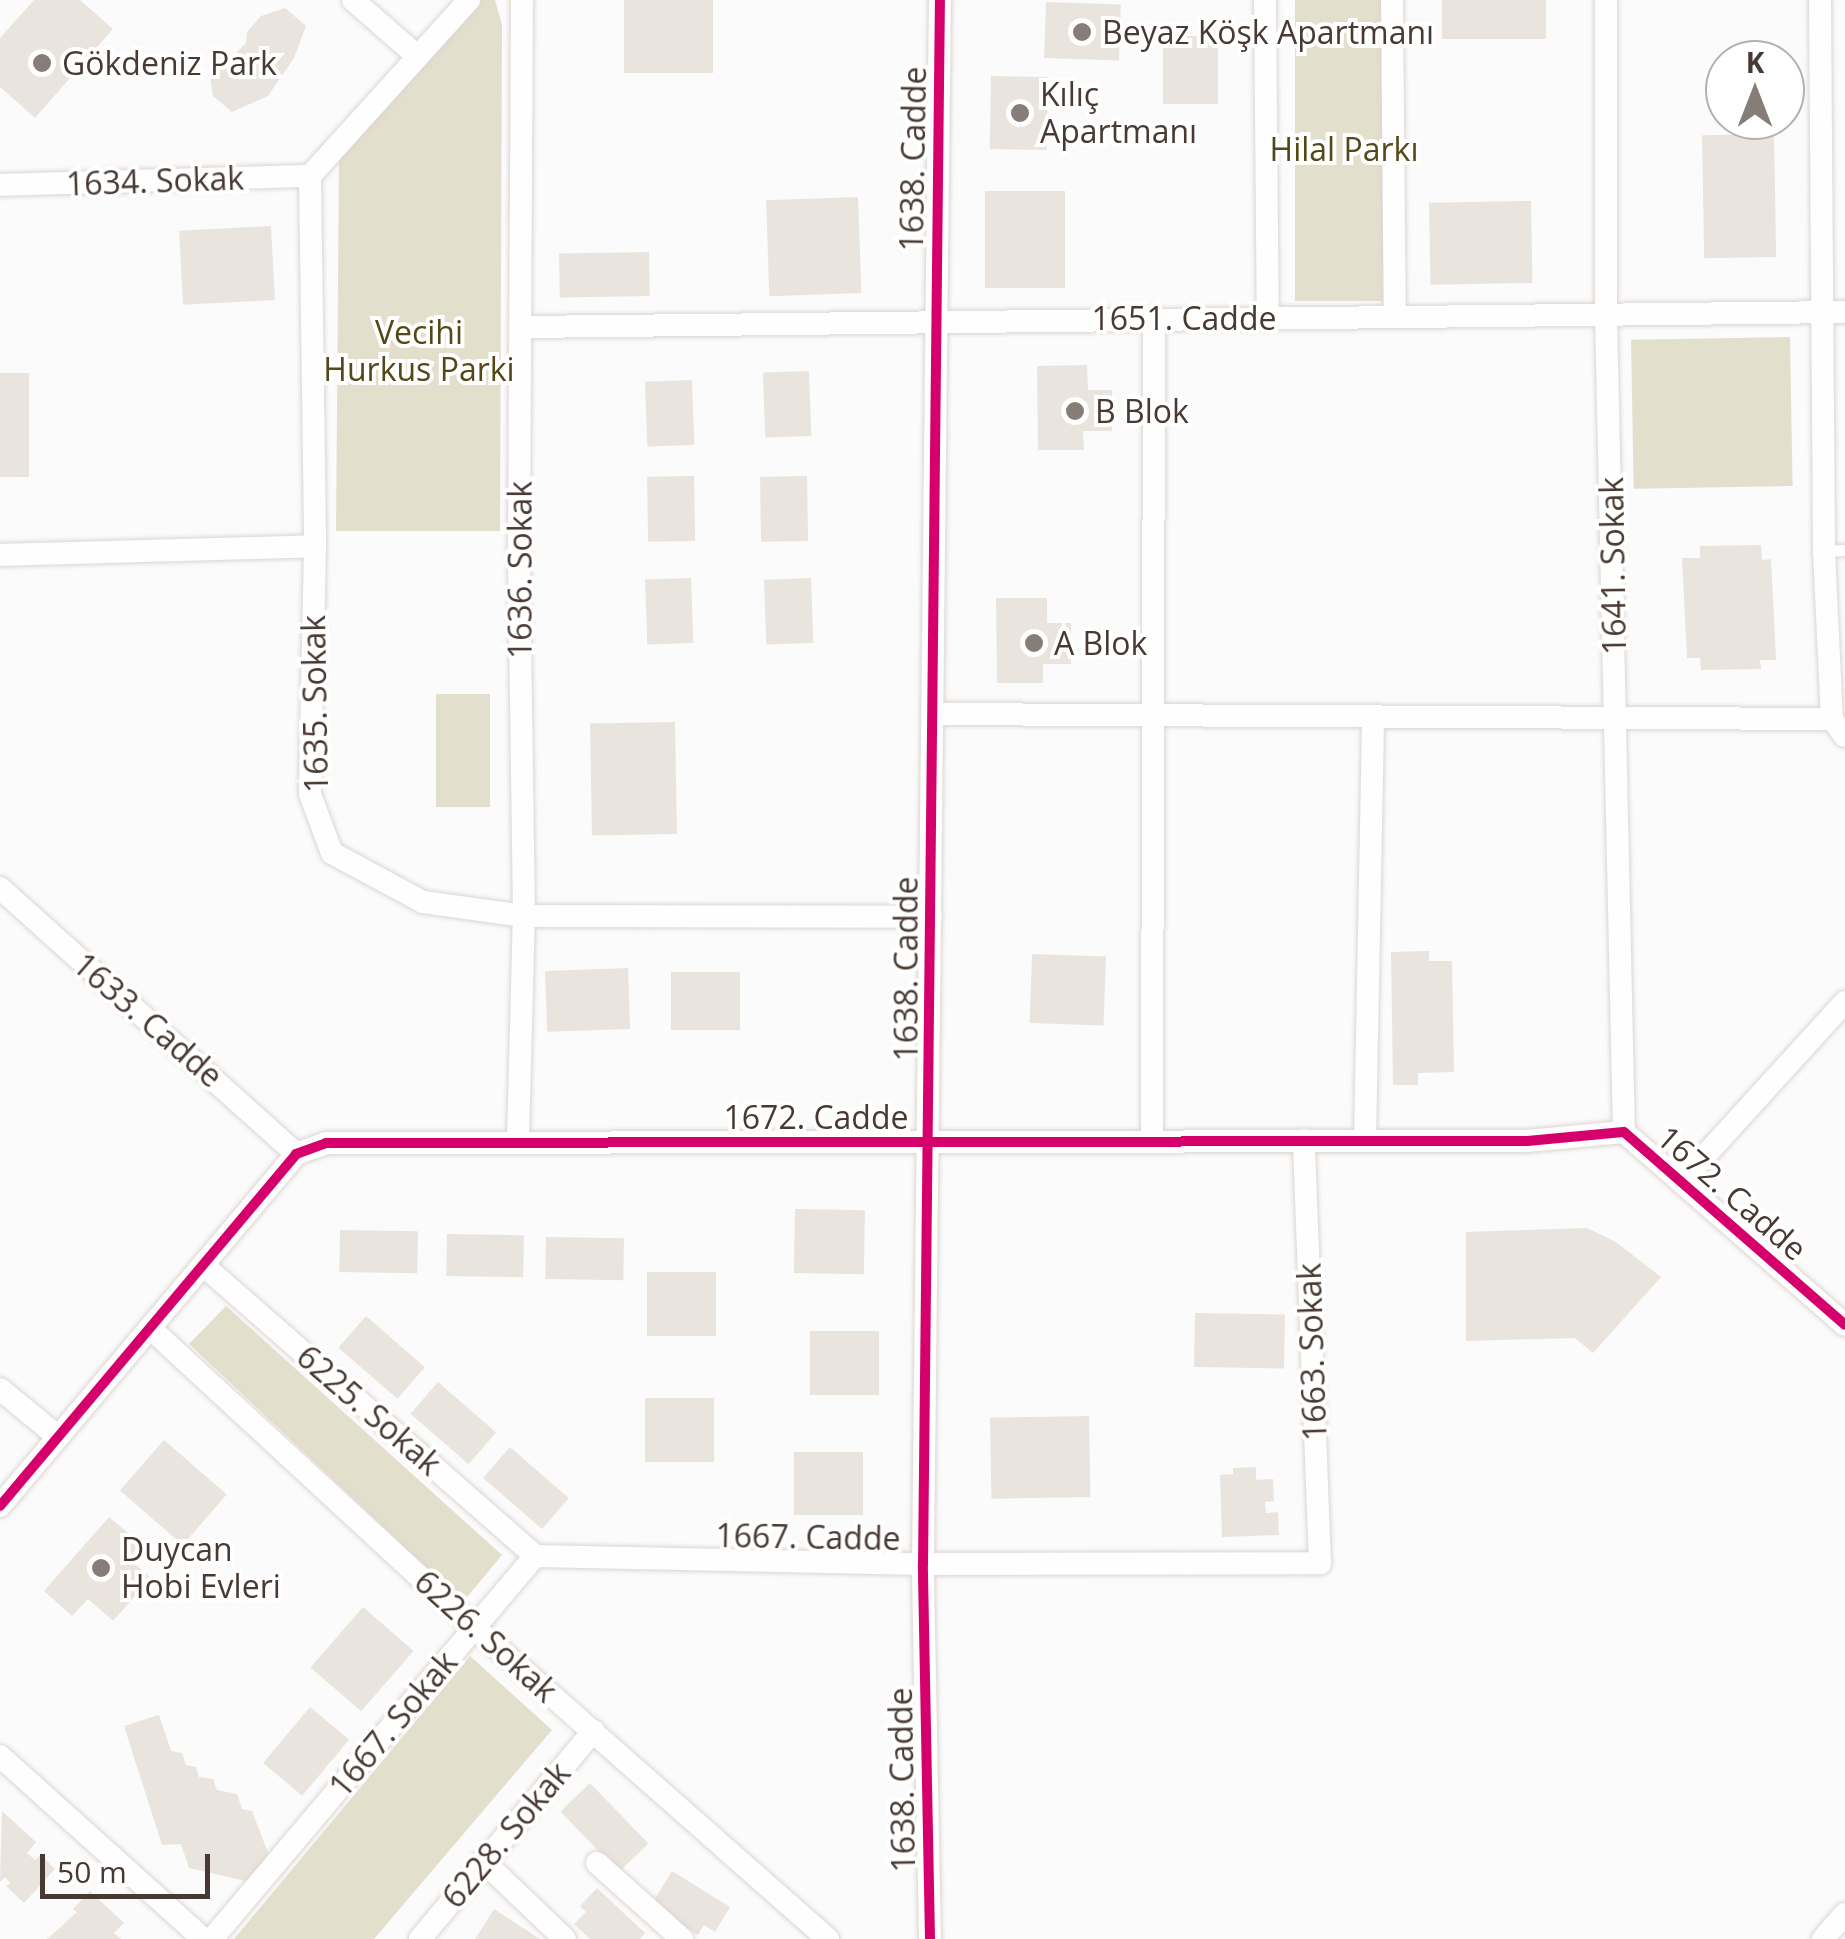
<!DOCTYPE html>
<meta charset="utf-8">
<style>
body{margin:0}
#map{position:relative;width:1845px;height:1939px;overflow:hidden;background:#fbfbfb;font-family:"Open Sans",sans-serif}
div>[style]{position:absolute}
.green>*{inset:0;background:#e3dfcd;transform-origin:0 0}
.building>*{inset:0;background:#eae4de;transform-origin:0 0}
.roads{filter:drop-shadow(0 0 2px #ddd5d2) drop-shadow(0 0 2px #ddd5d2)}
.service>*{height:11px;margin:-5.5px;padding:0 5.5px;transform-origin:5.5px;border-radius:5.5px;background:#fefefe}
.minor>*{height:22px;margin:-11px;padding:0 11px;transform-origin:11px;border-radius:11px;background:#fefefe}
.cycleway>*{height:10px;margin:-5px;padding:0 5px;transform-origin:5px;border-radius:5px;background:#d6006c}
.dots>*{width:28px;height:28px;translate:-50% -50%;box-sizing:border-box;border:5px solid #fff;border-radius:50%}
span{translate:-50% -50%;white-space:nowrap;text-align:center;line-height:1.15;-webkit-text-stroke:8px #fff;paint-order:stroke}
.poi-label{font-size:32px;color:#483932}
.left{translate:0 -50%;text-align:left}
.park-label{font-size:32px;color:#544817}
.street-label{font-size:32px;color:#483932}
.north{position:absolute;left:1705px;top:40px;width:100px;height:100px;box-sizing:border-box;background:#fff;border:2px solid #b6b0ad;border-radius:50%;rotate:0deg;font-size:28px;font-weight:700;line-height:40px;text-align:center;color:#483932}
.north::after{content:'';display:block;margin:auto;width:35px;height:45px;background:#877d78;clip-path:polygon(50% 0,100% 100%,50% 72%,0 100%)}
.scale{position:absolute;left:40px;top:1854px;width:170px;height:45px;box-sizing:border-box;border:5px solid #483932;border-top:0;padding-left:12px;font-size:30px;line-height:35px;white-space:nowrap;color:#483932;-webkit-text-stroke:8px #fff;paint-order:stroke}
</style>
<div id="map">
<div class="green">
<i style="clip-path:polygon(479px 0,495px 0,502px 25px,500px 531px,336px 531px,339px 159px)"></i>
<i style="left:1295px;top:0;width:97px;height:301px"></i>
<i style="left:1790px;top:337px;width:149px;height:159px;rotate:89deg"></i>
<i style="left:490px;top:694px;width:113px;height:54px;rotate:90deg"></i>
<i style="clip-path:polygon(226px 1306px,502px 1555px,463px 1602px,189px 1344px)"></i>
<i style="clip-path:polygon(470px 1656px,552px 1730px,374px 1939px,234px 1939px)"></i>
</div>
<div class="building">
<i style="clip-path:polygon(34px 0,80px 0,113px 29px,35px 118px,0 87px,0 38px)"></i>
<i style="left:624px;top:0;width:89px;height:73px"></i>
<i style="left:1442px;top:0;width:104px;height:39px"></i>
<i style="left:1046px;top:2px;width:75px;height:56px;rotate:2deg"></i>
<i style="clip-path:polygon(285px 8px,306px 26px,294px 58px,268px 96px,232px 112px,213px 96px,210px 76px,220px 57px,232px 57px,246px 43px,247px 32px,261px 16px)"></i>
<i style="left:1163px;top:36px;width:55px;height:68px"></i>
<i style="left:991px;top:76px;width:57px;height:73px;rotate:1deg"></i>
<i style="left:1774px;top:134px;width:123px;height:72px;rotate:89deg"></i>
<i style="left:985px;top:191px;width:80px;height:97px"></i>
<i style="left:858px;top:197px;width:96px;height:92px;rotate:88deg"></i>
<i style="left:1531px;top:201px;width:82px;height:102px;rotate:89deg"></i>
<i style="left:271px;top:226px;width:74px;height:92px;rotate:87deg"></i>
<i style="left:649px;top:252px;width:44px;height:90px;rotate:89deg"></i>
<i style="clip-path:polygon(1087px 365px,1088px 390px,1112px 390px,1112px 431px,1083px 431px,1084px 450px,1038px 450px,1037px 366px)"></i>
<i style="left:809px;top:371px;width:65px;height:46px;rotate:88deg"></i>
<i style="left:0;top:373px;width:29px;height:104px"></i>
<i style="left:692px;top:380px;width:65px;height:47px;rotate:88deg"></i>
<i style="left:694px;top:476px;width:65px;height:47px;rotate:89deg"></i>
<i style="left:807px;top:476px;width:65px;height:47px;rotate:89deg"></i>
<i style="clip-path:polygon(1761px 545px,1762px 560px,1771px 559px,1776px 660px,1760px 660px,1761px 669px,1701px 670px,1700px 658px,1687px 658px,1682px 558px,1700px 558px,1700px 546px)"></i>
<i style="left:691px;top:578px;width:65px;height:46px;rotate:88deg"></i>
<i style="left:811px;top:578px;width:65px;height:47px;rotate:88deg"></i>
<i style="clip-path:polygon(996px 598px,1047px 598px,1047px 623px,1071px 623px,1071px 664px,1043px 664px,1043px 683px,997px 683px)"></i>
<i style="left:675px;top:722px;width:112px;height:85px;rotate:89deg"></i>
<i style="clip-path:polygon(1429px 951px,1429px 961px,1452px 961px,1454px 1072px,1418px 1073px,1418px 1085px,1393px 1085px,1391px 952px)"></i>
<i style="left:1032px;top:954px;width:74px;height:69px;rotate:2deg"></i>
<i style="left:628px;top:968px;width:61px;height:83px;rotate:88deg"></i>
<i style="left:671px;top:972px;width:69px;height:58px"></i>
<i style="left:795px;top:1209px;width:70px;height:64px;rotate:1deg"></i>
<i style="clip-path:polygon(1587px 1228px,1616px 1242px,1661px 1277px,1593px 1353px,1575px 1338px,1466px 1341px,1466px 1232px)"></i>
<i style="left:340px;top:1230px;width:78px;height:42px;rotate:1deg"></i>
<i style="left:447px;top:1234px;width:77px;height:42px;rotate:1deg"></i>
<i style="left:546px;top:1237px;width:78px;height:42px;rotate:1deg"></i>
<i style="left:647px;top:1272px;width:69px;height:64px"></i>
<i style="left:1195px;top:1313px;width:90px;height:54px;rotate:1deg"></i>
<i style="left:366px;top:1316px;width:78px;height:42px;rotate:41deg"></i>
<i style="left:810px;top:1331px;width:69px;height:64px"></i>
<i style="left:438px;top:1382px;width:77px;height:42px;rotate:41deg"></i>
<i style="left:645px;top:1398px;width:69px;height:64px"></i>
<i style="left:1089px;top:1416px;width:81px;height:99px;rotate:89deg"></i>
<i style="left:164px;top:1440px;width:83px;height:67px;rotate:41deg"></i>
<i style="left:510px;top:1447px;width:78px;height:41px;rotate:41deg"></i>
<i style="left:794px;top:1452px;width:69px;height:63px"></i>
<i style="clip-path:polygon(1256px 1467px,1256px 1480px,1273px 1479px,1274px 1501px,1265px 1502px,1266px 1513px,1278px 1512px,1279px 1535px,1222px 1537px,1220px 1475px,1233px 1474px,1233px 1468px)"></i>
<i style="clip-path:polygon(109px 1517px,141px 1544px,128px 1558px,151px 1578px,113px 1621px,88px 1599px,72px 1616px,44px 1591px)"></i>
<i style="left:363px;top:1607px;width:67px;height:80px;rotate:41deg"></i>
<i style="left:310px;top:1707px;width:51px;height:73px;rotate:40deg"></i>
<i style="clip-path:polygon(159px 1715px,171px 1751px,182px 1753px,186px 1765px,196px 1767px,199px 1777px,213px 1779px,217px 1790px,237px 1794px,242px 1809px,252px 1811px,270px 1858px,250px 1882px,189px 1868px,181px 1844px,162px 1845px,124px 1726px)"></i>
<i style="left:590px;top:1783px;width:84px;height:41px;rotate:46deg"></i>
<i style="clip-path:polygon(2px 1811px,36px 1842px,27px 1853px,35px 1860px,41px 1855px,55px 1869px,24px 1903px,6px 1886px,10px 1883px,5px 1877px,0 1882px)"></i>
<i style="clip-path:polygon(672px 1871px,730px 1907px,715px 1932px,704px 1925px,698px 1935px,651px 1905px)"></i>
<i style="clip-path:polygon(597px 1888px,645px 1933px,640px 1939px,590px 1939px,574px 1924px,586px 1912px,580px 1906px)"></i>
<i style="clip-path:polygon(90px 1891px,124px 1923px,114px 1933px,121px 1939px,47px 1939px,77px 1912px,73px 1909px)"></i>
<i style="clip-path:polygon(494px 1909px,540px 1939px,475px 1939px)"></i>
</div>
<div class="roads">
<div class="service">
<i style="left:1824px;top:551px;width:21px;rotate:-3deg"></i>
</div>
<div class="minor">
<i style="left:353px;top:0;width:84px;rotate:41.1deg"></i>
<i style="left:469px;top:0;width:237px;rotate:132.1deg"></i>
<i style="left:310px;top:176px;width:370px;rotate:89.2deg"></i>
<i style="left:315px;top:546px;width:248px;rotate:91.2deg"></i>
<i style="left:310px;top:794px;width:63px;rotate:69.6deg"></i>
<i style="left:332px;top:853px;width:103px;rotate:28.3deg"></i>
<i style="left:423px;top:902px;width:102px;rotate:7.9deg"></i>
<i style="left:524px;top:916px;width:407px;rotate:0.1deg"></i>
<i style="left:1265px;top:0;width:318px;rotate:89.5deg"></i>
<i style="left:1392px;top:0;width:317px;rotate:89.5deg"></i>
<i style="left:1606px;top:0;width:316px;rotate:90deg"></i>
<i style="left:1606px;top:316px;width:816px;rotate:88.74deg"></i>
<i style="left:1820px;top:0;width:551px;rotate:89.58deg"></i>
<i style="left:1824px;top:551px;width:168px;rotate:87.3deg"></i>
<i style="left:1832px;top:719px;width:21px;rotate:53deg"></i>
<i style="left:0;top:185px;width:310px;rotate:-1.7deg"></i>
<i style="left:522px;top:327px;width:1323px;rotate:-0.65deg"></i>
<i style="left:0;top:555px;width:315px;rotate:-1.6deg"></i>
<i style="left:933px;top:714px;width:899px;rotate:0.32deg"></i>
<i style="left:0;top:888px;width:398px;rotate:41.9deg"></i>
<i style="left:518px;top:1140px;width:224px;rotate:-88.5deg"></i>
<i style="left:524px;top:916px;width:368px;rotate:-90.8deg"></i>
<i style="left:519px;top:548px;width:548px;rotate:-89.69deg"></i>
<i style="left:1152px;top:1140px;width:821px;rotate:-89.86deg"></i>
<i style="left:1365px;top:1140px;width:422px;rotate:-88.9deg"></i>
<i style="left:1682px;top:1181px;width:242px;rotate:-47.7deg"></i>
<i style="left:203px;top:1265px;width:441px;rotate:41.2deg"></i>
<i style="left:150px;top:1328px;width:441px;rotate:42.7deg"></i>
<i style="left:474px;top:1627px;width:472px;rotate:41.4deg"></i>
<i style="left:0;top:1389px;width:74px;rotate:39.5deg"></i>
<i style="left:0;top:1506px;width:460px;rotate:-49.9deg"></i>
<i style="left:296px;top:1154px;width:32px;rotate:-20deg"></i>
<i style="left:326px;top:1143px;width:1201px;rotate:-0.1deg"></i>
<i style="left:1527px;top:1141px;width:97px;rotate:-5.3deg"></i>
<i style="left:1624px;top:1132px;width:293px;rotate:41.1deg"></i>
<i style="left:535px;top:1556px;width:388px;rotate:1.2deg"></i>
<i style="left:923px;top:1564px;width:397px;rotate:-0.1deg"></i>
<i style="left:1320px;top:1563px;width:423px;rotate:-92.2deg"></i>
<i style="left:0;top:1756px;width:273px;rotate:42deg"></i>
<i style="left:483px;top:1861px;width:113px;rotate:43.6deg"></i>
<i style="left:597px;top:1863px;width:114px;rotate:41.8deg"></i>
<i style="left:212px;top:1939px;width:501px;rotate:-49.86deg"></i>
<i style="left:420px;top:1939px;width:271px;rotate:-50.2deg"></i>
<i style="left:930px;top:1939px;width:375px;rotate:-91.1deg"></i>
<i style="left:923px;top:1564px;width:1564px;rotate:-89.38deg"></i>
<i style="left:1823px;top:1939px;width:33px;rotate:-49deg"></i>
</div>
</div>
<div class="cycleway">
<i style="left:0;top:1506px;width:460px;rotate:-49.9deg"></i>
<i style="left:296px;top:1154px;width:32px;rotate:-20deg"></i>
<i style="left:326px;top:1143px;width:1201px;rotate:-0.1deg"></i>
<i style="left:1527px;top:1141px;width:97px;rotate:-5.3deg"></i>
<i style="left:1624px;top:1132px;width:293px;rotate:41.1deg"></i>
<i style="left:930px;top:1939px;width:375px;rotate:-91.1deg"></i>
<i style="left:923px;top:1564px;width:1564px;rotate:-89.38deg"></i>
</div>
<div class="dots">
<i style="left:1082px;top:32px;background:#877d78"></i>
<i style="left:42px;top:63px;background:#877d78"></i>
<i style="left:1020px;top:113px;background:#877d78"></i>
<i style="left:1075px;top:411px;background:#877d78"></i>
<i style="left:1034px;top:643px;background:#877d78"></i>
<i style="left:101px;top:1568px;background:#877d78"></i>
</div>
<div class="poi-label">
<span class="left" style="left:1102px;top:32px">Beyaz Köşk Apartmanı</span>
<span class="left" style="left:62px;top:63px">Gökdeniz Park</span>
<span class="left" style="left:1040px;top:113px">Kılıç<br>Apartmanı</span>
<span class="left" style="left:1095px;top:411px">B Blok</span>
<span class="left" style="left:1054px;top:643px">A Blok</span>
<span class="left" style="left:121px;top:1568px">Duycan<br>Hobi Evleri</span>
</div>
<div class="park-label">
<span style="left:1344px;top:149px">Hilal Parkı</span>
<span style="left:419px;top:351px">Vecihi<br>Hurkus Parki</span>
</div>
<div class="street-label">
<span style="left:913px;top:159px;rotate:-89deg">1638. Cadde</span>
<span style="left:155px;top:181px;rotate:-2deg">1634. Sokak</span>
<span style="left:1184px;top:318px">1651. Cadde</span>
<span style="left:1613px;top:566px;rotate:-91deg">1641. Sokak</span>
<span style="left:520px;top:570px;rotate:-90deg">1636. Sokak</span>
<span style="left:315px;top:704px;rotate:-91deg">1635. Sokak</span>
<span style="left:906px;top:969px;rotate:-90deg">1638. Cadde</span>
<span style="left:148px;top:1020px;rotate:41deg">1633. Cadde</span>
<span style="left:816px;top:1117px">1672. Cadde</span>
<span style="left:1732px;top:1193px;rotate:41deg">1672. Cadde</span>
<span style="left:1312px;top:1352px;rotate:-92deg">1663. Sokak</span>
<span style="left:369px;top:1410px;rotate:41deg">6225. Sokak</span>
<span style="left:808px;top:1537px;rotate:1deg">1667. Cadde</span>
<span style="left:486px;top:1636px;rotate:42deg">6226. Sokak</span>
<span style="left:393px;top:1724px;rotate:-50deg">1667. Sokak</span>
<span style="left:902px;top:1780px;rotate:-91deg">1638. Cadde</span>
<span style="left:506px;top:1835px;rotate:-50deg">6228. Sokak</span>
</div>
<div class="north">K</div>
<div class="scale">50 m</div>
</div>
